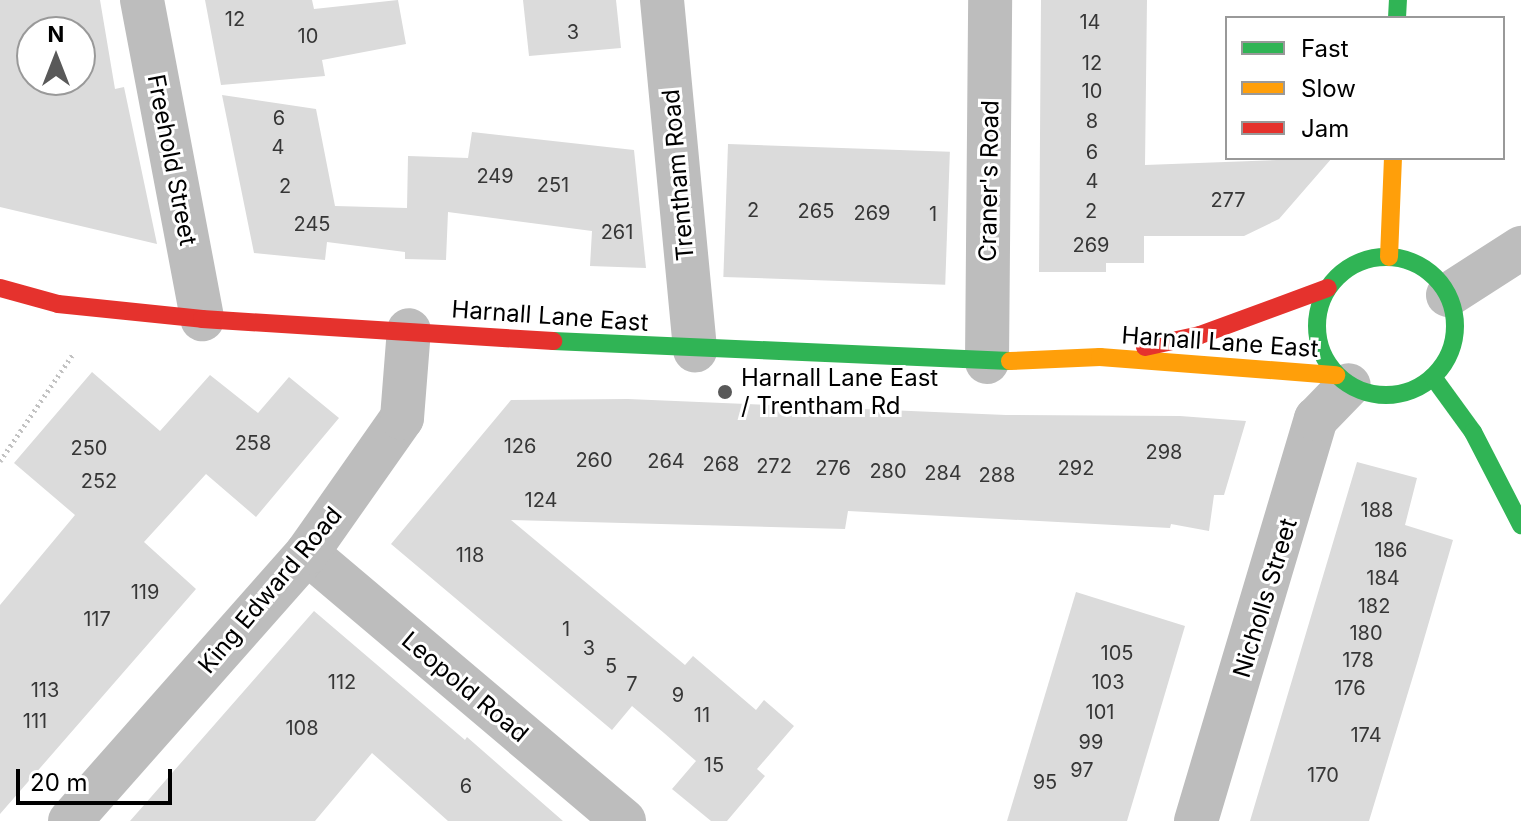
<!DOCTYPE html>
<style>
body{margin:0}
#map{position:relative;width:1521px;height:821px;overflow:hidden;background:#fff;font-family:Inter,sans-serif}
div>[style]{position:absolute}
.building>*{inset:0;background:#dbdbdb;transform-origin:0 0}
.path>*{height:5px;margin-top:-2.5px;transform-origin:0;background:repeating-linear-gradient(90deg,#c2c2c2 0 2px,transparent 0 6px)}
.street>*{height:44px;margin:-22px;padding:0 22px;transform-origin:22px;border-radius:22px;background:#bdbdbd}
.fast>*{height:18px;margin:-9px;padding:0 9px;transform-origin:9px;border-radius:9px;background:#30b455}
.fast>.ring{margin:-9px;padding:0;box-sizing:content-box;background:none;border:18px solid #30b455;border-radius:50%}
.slow>*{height:18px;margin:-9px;padding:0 9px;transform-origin:9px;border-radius:9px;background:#ff9f0a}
.jam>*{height:18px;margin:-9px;padding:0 9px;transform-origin:9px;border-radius:9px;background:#e5322d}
.dots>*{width:22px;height:22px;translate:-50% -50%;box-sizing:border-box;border:4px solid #fff;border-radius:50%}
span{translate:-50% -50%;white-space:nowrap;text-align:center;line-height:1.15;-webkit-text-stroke:6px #fff;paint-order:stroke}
.number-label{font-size:20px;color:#373737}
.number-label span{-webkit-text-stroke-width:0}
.street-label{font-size:24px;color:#000}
.poi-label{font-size:24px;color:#000}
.left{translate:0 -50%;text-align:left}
.legend{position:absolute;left:1225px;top:16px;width:280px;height:144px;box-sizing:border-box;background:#fff;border:2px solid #999;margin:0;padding:10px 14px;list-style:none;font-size:24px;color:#000}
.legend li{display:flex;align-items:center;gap:16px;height:40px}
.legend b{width:40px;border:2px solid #999}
.north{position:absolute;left:16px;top:16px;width:80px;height:80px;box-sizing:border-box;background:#fff;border:2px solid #999;border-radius:50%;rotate:0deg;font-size:22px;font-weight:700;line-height:32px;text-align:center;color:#000}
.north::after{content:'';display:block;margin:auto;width:28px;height:36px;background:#595959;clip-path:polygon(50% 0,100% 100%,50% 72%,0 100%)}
.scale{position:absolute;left:16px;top:769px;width:156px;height:36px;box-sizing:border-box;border:4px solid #000;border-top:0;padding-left:10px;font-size:24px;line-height:28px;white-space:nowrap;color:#000;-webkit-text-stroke:6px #fff;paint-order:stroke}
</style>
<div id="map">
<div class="building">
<i style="clip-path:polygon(evenodd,0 0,100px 0,115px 89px,124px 87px,157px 244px,0 207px,0 0,32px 32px,80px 32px,80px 80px,32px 80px,32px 32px)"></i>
<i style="clip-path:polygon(205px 0,312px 0,314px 9px,398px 0,406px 44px,322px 60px,325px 76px,221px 85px)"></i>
<i style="clip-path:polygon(523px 0,616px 0,621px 48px,529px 56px)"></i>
<i style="clip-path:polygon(1041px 0,1147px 0,1145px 165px,1332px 158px,1279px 219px,1244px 236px,1144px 236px,1144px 263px,1106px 263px,1106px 272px,1039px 272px)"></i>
<i style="clip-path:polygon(222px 95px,316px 109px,335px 206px,407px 208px,408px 156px,468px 158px,472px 132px,634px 150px,646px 268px,590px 266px,592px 231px,448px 212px,446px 260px,405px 259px,405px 252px,327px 242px,325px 260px,254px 253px)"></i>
<i style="left:728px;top:144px;width:222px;height:133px;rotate:2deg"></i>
<i style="clip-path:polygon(92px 372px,160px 431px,210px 375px,258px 413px,289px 377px,339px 418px,256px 517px,206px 474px,144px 542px,196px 589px,0 814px,0 605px,75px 515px,14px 463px)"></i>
<i style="clip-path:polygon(628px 399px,1006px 415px,1180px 416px,1246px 421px,1224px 495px,1214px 495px,1209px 531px,1171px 524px,1170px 528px,848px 511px,845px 529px,511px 520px,685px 665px,693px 656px,756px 710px,764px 700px,794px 726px,757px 769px,765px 776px,727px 821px,711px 821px,672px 789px,696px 761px,664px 733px,632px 706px,612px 730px,391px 544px,511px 400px)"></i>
<i style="clip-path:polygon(1357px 462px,1417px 478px,1405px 525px,1453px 540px,1417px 663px,1369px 821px,1250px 821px)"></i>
<i style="clip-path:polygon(1076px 592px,1185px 626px,1150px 744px,1127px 821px,1007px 821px)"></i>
<i style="clip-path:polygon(314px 611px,465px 740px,467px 737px,563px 821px,448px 821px,372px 753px,315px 821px,130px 821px)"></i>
</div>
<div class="path">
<i style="left:0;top:461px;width:130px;rotate:-55.7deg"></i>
</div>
<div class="street">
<i style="left:142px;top:0;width:325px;rotate:79.3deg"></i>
<i style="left:662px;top:0;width:352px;rotate:84.6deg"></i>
<i style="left:1448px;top:295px;width:87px;rotate:-32.8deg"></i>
<i style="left:987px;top:362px;width:362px;rotate:-89.5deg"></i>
<i style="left:307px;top:553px;width:415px;rotate:40.2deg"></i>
<i style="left:70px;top:821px;width:358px;rotate:-48.5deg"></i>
<i style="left:307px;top:553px;width:165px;rotate:-54.9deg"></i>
<i style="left:402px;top:418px;width:88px;rotate:-85.5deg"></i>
<i style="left:1196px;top:821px;width:420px;rotate:-73.4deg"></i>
<i style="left:1316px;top:419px;width:47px;rotate:-45.9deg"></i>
</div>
<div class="fast">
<i style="left:1397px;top:18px;width:18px;rotate:-87deg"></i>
<i class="ring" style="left:1317px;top:257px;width:120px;height:120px"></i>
<i style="left:553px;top:341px;width:457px;rotate:2.5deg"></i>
<i style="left:1433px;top:377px;width:68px;rotate:54deg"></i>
<i style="left:1473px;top:432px;width:105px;rotate:62.7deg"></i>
</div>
<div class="slow">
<i style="left:1389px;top:257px;width:99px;rotate:-87.7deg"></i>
<i style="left:1010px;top:361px;width:90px;rotate:-2.5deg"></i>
<i style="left:1100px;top:357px;width:237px;rotate:4.4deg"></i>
</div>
<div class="jam">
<i style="left:0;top:288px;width:60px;rotate:15.4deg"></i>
<i style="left:58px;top:304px;width:145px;rotate:5.9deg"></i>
<i style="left:202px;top:319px;width:352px;rotate:3.6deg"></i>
<i style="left:1145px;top:347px;width:56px;rotate:-12.3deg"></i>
<i style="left:1200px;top:335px;width:136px;rotate:-20.2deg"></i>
</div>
<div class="dots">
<i style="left:725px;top:392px;background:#595959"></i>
</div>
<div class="number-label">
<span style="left:235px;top:19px">12</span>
<span style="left:1090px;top:22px">14</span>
<span style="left:573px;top:32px">3</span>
<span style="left:308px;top:36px">10</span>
<span style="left:1092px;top:63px">12</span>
<span style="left:1092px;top:91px">10</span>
<span style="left:279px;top:118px">6</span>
<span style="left:1092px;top:121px">8</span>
<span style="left:278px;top:147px">4</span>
<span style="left:1092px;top:152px">6</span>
<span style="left:495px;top:176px">249</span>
<span style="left:1092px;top:181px">4</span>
<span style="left:553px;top:185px">251</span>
<span style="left:285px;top:186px">2</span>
<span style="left:1228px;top:200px">277</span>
<span style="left:753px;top:210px">2</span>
<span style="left:816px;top:211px">265</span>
<span style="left:1091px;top:211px">2</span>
<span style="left:872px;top:213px">269</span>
<span style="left:933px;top:214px">1</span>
<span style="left:312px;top:224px">245</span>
<span style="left:617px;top:232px">261</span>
<span style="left:1091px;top:245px">269</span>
<span style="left:253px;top:443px">258</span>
<span style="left:520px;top:446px">126</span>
<span style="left:89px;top:448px">250</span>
<span style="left:1164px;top:452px">298</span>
<span style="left:594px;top:460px">260</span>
<span style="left:666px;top:461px">264</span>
<span style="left:721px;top:464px">268</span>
<span style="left:774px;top:466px">272</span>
<span style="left:833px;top:468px">276</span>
<span style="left:1076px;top:468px">292</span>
<span style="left:888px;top:471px">280</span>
<span style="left:943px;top:473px">284</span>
<span style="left:997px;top:475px">288</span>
<span style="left:99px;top:481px">252</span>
<span style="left:541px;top:500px">124</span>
<span style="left:1377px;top:510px">188</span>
<span style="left:1391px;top:550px">186</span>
<span style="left:470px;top:555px">118</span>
<span style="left:1383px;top:578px">184</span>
<span style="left:145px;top:592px">119</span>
<span style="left:1374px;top:606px">182</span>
<span style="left:97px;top:619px">117</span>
<span style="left:566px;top:629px">1</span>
<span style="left:1366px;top:633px">180</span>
<span style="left:589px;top:648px">3</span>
<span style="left:1117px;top:653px">105</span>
<span style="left:1358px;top:660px">178</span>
<span style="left:611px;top:666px">5</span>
<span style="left:342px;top:682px">112</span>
<span style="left:1108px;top:682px">103</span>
<span style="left:632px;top:684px">7</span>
<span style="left:1350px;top:688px">176</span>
<span style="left:45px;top:690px">113</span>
<span style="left:678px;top:695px">9</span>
<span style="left:1100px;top:712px">101</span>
<span style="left:702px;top:715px">11</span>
<span style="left:35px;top:721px">111</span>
<span style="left:302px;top:728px">108</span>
<span style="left:1366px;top:735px">174</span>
<span style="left:1091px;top:742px">99</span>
<span style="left:714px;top:765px">15</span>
<span style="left:1082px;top:770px">97</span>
<span style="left:1323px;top:775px">170</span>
<span style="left:1045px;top:782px">95</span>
<span style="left:466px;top:786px">6</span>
</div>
<div class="street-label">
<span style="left:172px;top:160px;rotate:79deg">Freehold Street</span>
<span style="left:678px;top:175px;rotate:-95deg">Trentham Road</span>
<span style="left:989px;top:181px;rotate:-89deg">Craner's Road</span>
<span style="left:550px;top:316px;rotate:4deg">Harnall Lane East</span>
<span style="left:1220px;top:342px;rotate:4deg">Harnall Lane East</span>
<span style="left:270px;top:590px;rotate:-50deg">King Edward Road</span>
<span style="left:1265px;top:598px;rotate:-73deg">Nicholls Street</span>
<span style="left:465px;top:687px;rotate:40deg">Leopold Road</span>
</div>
<div class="poi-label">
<span class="left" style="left:741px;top:392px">Harnall Lane East<br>/ Trentham Rd</span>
</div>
<ul class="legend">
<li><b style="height:10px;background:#30b455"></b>Fast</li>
<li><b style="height:10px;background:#ff9f0a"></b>Slow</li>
<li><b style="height:10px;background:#e5322d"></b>Jam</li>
</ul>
<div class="north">N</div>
<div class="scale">20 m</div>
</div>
